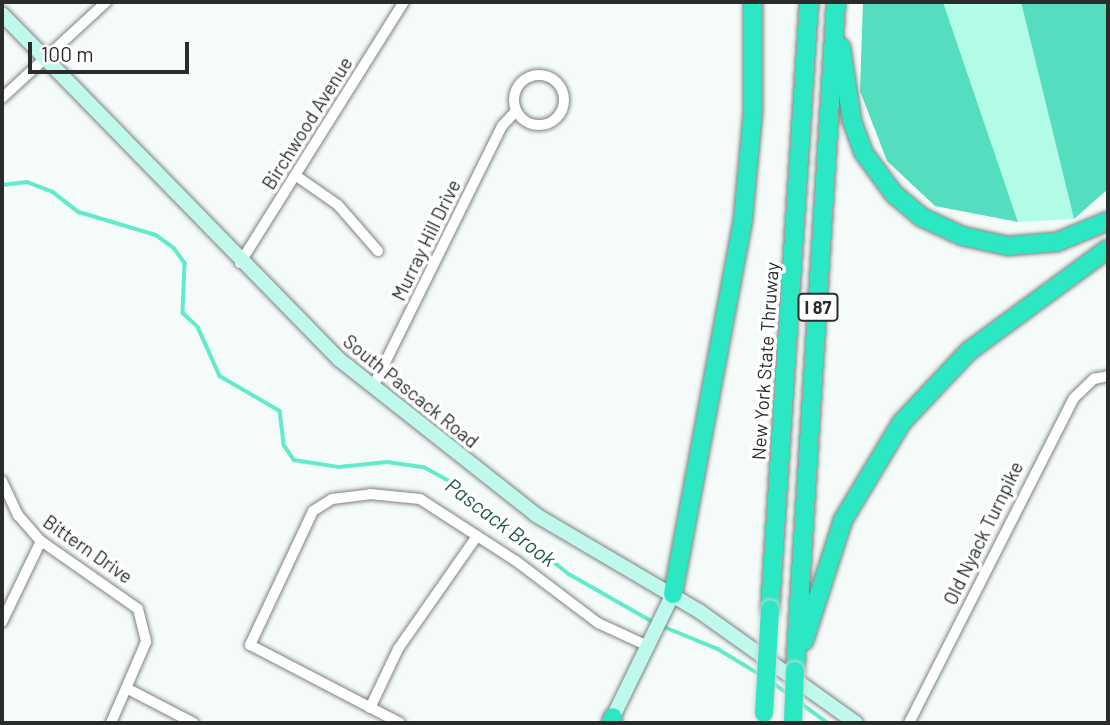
<!DOCTYPE html>
<style>
body{margin:0}
#map{position:relative;width:1110px;height:725px;overflow:hidden;background:#f5fbf9;font-family:Barlow,sans-serif}
div>[style]{position:absolute}
.green>*{inset:0;background:#b2fce7}
.forest>*{inset:0;background:#54debf}
.stream>*{height:3.5px;margin:-1.75px;padding:0 1.75px;transform-origin:1.75px;border-radius:1.75px;background:#62ebcb}
.roads{filter:drop-shadow(0 0 2px #7e8382) drop-shadow(0 0 2px #7e8382)}
.street>*{height:10px;margin:-5px;padding:0 5px;transform-origin:5px;border-radius:5px;background:#fff}
.street>.ring{margin:-5px;padding:0;box-sizing:content-box;background:none;border:10px solid #fff;border-radius:50%}
.secondary>*{height:14px;margin:-7px;padding:0 7px;transform-origin:7px;border-radius:7px;background:#bff8ed}
.highway>*{height:18px;margin:-9px;padding:0 9px;transform-origin:9px;border-radius:9px;background:#2be7c3}
.bridges{filter:drop-shadow(0 0 2px #d4d5d5) drop-shadow(0 0 2px #d4d5d5)}
.highway-bridge>*{height:18px;margin:-9px;padding:0 9px;transform-origin:9px;border-radius:9px;background:#2be7c3}
span{translate:-50% -50%;white-space:nowrap;text-align:center;line-height:1.15;-webkit-text-stroke:7px #fff;paint-order:stroke}
.shield-label span{padding:2px 5px;background:#fff;border:2px solid;border-radius:5px;-webkit-text-stroke-width:0}
.shield-label{font-size:18px;color:#2a2c2c;font-weight:700}
.street-label{font-size:19px;color:#2a2c2c}
.water-label{font-size:21px;color:#1e574a;font-style:italic}
.frame{position:absolute;inset:0;border:4px solid #2a2c2c;pointer-events:none}
.scale{position:absolute;left:28px;top:42px;width:161px;height:32px;box-sizing:border-box;border:4px solid #2a2c2c;border-top:0;padding-left:9px;font-size:21px;line-height:24px;white-space:nowrap;color:#2a2c2c;-webkit-text-stroke:5px #fff;paint-order:stroke}
</style>
<div id="map">
<div class="green">
<i style="clip-path:polygon(943px 2px,1021px 2px,1074px 219px,1018px 222px)"></i>
</div>
<div class="forest">
<i style="clip-path:polygon(863px 2px,943px 2px,1018px 222px,935px 206px,887px 161px,860px 91px)"></i>
<i style="clip-path:polygon(1021px 2px,1108px 2px,1108px 189px,1074px 219px)"></i>
</div>
<div class="stream">
<i style="left:2px;top:185px;width:25px;rotate:-7deg"></i>
<i style="left:27px;top:182px;width:28px;rotate:21deg"></i>
<i style="left:53px;top:192px;width:33px;rotate:38deg"></i>
<i style="left:79px;top:212px;width:80px;rotate:16.6deg"></i>
<i style="left:156px;top:235px;width:22px;rotate:36deg"></i>
<i style="left:174px;top:248px;width:19px;rotate:54deg"></i>
<i style="left:185px;top:263px;width:50px;rotate:92.3deg"></i>
<i style="left:183px;top:313px;width:21px;rotate:43deg"></i>
<i style="left:198px;top:327px;width:54px;rotate:65.8deg"></i>
<i style="left:220px;top:376px;width:69px;rotate:30.3deg"></i>
<i style="left:280px;top:411px;width:34px;rotate:83deg"></i>
<i style="left:284px;top:445px;width:18px;rotate:56deg"></i>
<i style="left:294px;top:460px;width:46px;rotate:8.8deg"></i>
<i style="left:339px;top:467px;width:48px;rotate:-5.9deg"></i>
<i style="left:387px;top:462px;width:37px;rotate:8deg"></i>
<i style="left:424px;top:467px;width:39px;rotate:29deg"></i>
<i style="left:458px;top:486px;width:142px;rotate:38.4deg"></i>
<i style="left:569px;top:574px;width:99px;rotate:29.7deg"></i>
<i style="left:662px;top:626px;width:61px;rotate:22.3deg"></i>
<i style="left:718px;top:649px;width:50px;rotate:31.2deg"></i>
<i style="left:773px;top:683px;width:17px;rotate:36deg"></i>
<i style="left:799px;top:702px;width:36px;rotate:36deg"></i>
</div>
<div class="roads">
<div class="street">
<i class="ring" style="left:514px;top:75px;width:40px;height:40px"></i>
<i style="left:2px;top:98px;width:142px;rotate:-42.7deg"></i>
<i style="left:295px;top:175px;width:52px;rotate:34.9deg"></i>
<i style="left:338px;top:205px;width:61px;rotate:49deg"></i>
<i style="left:240px;top:263px;width:308px;rotate:-57.9deg"></i>
<i style="left:373px;top:387px;width:291px;rotate:-63.7deg"></i>
<i style="left:502px;top:126px;width:21px;rotate:-47deg"></i>
<i style="left:2px;top:481px;width:38px;rotate:65deg"></i>
<i style="left:18px;top:515px;width:35px;rotate:49deg"></i>
<i style="left:41px;top:541px;width:118px;rotate:35deg"></i>
<i style="left:138px;top:609px;width:34px;rotate:76deg"></i>
<i style="left:146px;top:642px;width:88px;rotate:113.4deg"></i>
<i style="left:2px;top:622px;width:90px;rotate:-64.3deg"></i>
<i style="left:128px;top:689px;width:74px;rotate:27.3deg"></i>
<i style="left:370px;top:708px;width:65px;rotate:-64.6deg"></i>
<i style="left:398px;top:649px;width:138px;rotate:-55deg"></i>
<i style="left:400px;top:723px;width:169px;rotate:-152.5deg"></i>
<i style="left:250px;top:645px;width:148px;rotate:-64.8deg"></i>
<i style="left:313px;top:511px;width:22px;rotate:-32deg"></i>
<i style="left:332px;top:499px;width:38px;rotate:-7deg"></i>
<i style="left:370px;top:494px;width:50px;rotate:5.7deg"></i>
<i style="left:420px;top:499px;width:114px;rotate:32.9deg"></i>
<i style="left:516px;top:561px;width:103px;rotate:37.1deg"></i>
<i style="left:598px;top:623px;width:55px;rotate:24.7deg"></i>
<i style="left:909px;top:723px;width:364px;rotate:-63.1deg"></i>
<i style="left:1074px;top:398px;width:28px;rotate:-44deg"></i>
<i style="left:1094px;top:379px;width:14px;rotate:-12deg"></i>
</div>
<div class="secondary">
<i style="left:2px;top:14px;width:484px;rotate:45.7deg"></i>
<i style="left:340px;top:360px;width:250px;rotate:38.3deg"></i>
<i style="left:536px;top:515px;width:189px;rotate:30.5deg"></i>
<i style="left:699px;top:611px;width:193px;rotate:35.5deg"></i>
<i style="left:610px;top:723px;width:144px;rotate:-64deg"></i>
</div>
<div class="highway">
<i style="left:841px;top:47px;width:75px;rotate:81.5deg"></i>
<i style="left:852px;top:121px;width:33px;rotate:70deg"></i>
<i style="left:863px;top:152px;width:52px;rotate:53.6deg"></i>
<i style="left:894px;top:194px;width:35px;rotate:40deg"></i>
<i style="left:921px;top:217px;width:45px;rotate:24.9deg"></i>
<i style="left:962px;top:236px;width:47px;rotate:12.3deg"></i>
<i style="left:1008px;top:246px;width:49px;rotate:-4.7deg"></i>
<i style="left:1057px;top:242px;width:55px;rotate:-22.4deg"></i>
<i style="left:673px;top:594px;width:381px;rotate:-79.4deg"></i>
<i style="left:743px;top:219px;width:108px;rotate:-84.7deg"></i>
<i style="left:753px;top:111px;width:109px;rotate:-90deg"></i>
<i style="left:770px;top:609px;width:608px;rotate:-86.32deg"></i>
<i style="left:804px;top:641px;width:127px;rotate:-72.1deg"></i>
<i style="left:843px;top:520px;width:114px;rotate:-59deg"></i>
<i style="left:902px;top:422px;width:98px;rotate:-46.7deg"></i>
<i style="left:969px;top:351px;width:172px;rotate:-36.3deg"></i>
<i style="left:795px;top:671px;width:670px;rotate:-86.49deg"></i>
<i style="left:611px;top:723px;width:6px;rotate:-72deg"></i>
</div>
</div>
<div class="bridges">
<div class="highway-bridge">
<i style="left:764px;top:713px;width:104px;rotate:-86.7deg"></i>
<i style="left:793px;top:721px;width:50px;rotate:-87.7deg"></i>
</div>
</div>
<div class="shield-label">
<span style="left:818px;top:307px">I 87</span>
</div>
<div class="street-label">
<span style="left:307px;top:123px;rotate:-58deg">Birchwood Avenue</span>
<span style="left:426px;top:240px;rotate:-64deg">Murray Hill Drive</span>
<span style="left:765px;top:361px;rotate:-86deg">New York State Thruway</span>
<span style="left:411px;top:391px;rotate:39deg">South Pascack Road</span>
<span style="left:983px;top:533px;rotate:-64deg">Old Nyack Turnpike</span>
<span style="left:88px;top:549px;rotate:35deg">Bittern Drive</span>
</div>
<div class="water-label">
<span style="left:501px;top:522px;rotate:37deg">Pascack Brook</span>
</div>
<div class="frame"></div>
<div class="scale">100 m</div>
</div>
